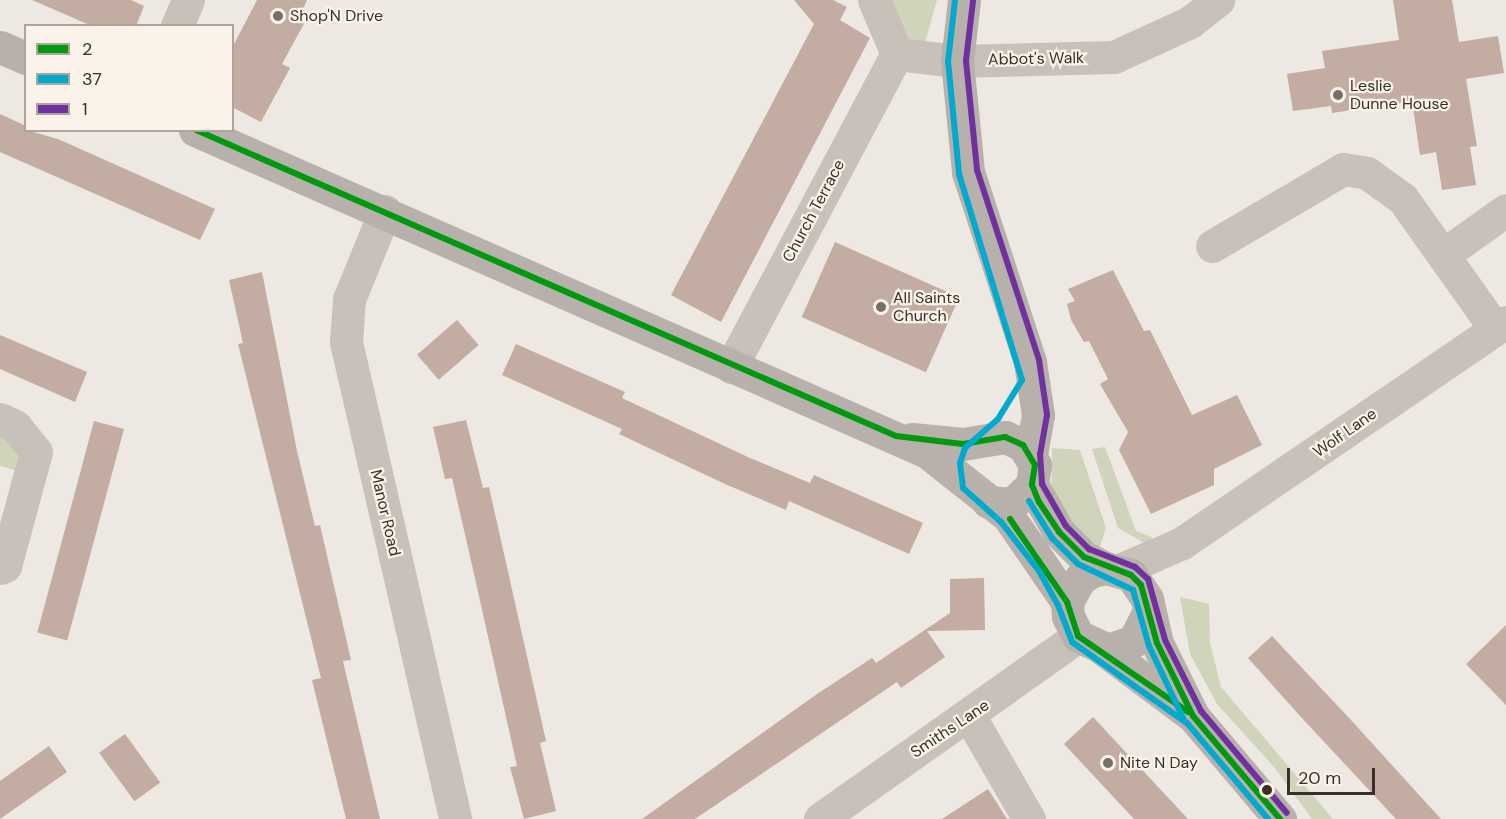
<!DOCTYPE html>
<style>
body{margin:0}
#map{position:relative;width:1506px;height:819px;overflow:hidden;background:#eee8e2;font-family:"DM Sans",sans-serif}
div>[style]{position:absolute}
.green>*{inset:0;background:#cfd4bb}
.building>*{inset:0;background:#c3aca2;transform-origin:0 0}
.street>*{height:33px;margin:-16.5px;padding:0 16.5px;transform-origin:16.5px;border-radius:16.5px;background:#c8c1ba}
.secondary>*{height:33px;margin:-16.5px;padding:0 16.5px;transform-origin:16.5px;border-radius:16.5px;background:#b8b1ab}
.bus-1>*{height:6px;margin:-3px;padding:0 3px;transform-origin:3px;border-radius:3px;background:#00990f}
.bus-2>*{height:6px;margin:-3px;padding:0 3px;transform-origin:3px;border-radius:3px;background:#00a9ce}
.bus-3>*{height:6px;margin:-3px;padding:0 3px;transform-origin:3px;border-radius:3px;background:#7030a0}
.dots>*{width:16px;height:16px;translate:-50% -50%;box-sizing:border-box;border:3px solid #fbf3e9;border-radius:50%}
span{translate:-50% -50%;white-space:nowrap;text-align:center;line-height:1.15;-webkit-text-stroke:4.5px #fbf3e9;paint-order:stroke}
.poi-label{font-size:16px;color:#392e28}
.left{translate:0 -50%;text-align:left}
.street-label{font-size:16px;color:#392e28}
.legend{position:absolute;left:24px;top:24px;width:210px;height:108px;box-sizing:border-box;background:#fbf3e9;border:2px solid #ada49c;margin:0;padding:8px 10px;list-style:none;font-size:18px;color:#392e28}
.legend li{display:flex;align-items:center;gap:12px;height:30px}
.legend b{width:30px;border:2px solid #ada49c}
.scale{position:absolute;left:1287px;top:768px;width:88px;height:27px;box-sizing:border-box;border:3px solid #392e28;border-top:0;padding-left:8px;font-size:18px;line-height:21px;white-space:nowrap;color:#392e28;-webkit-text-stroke:4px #fbf3e9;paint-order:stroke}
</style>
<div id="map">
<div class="green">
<i style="clip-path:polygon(885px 0,937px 0,923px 50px,908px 47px)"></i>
<i style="clip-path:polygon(0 432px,18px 453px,17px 471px,0 466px)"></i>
<i style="clip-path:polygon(1105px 447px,1136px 531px,1152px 537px,1148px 545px,1118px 528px,1092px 449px)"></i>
<i style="clip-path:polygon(1052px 448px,1080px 450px,1106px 528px,1099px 549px,1082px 536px,1051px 495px)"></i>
<i style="clip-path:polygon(1180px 597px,1209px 604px,1210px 643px,1221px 687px,1333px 819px,1312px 819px,1274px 767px,1217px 704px,1190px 654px)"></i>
</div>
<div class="building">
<i style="clip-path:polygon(32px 0,131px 0,144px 6px,136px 26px,92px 26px)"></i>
<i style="clip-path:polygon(257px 0,307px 0,300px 16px,306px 20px,282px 64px,290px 68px,261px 122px,232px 107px,232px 48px)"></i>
<i style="clip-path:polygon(794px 0,833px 0,847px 7px,840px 20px,870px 38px,721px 322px,671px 295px,814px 24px)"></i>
<i style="clip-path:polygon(1393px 0,1452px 0,1459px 42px,1498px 36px,1504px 73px,1466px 79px,1477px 146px,1470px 147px,1476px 185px,1442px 190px,1436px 152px,1420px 155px,1412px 101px,1332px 113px,1331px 106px,1293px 111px,1287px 74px,1325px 68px,1322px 51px,1399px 40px)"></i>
<i style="clip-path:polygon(0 114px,26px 126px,26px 130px,58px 139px,215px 209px,200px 240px,0 152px)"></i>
<i style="left:835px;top:242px;width:136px;height:82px;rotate:24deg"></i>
<i style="clip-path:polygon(1113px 270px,1144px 331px,1150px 330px,1192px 415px,1237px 395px,1262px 445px,1214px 469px,1214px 485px,1151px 514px,1119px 450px,1128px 432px,1100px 384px,1108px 379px,1089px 341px,1084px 342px,1071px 320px,1067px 304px,1075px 301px,1068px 289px)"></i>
<i style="clip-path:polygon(262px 272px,297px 451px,315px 526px,320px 525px,351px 660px,343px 661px,380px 819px,346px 819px,312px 680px,321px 678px,238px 344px,243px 343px,229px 280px)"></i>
<i style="left:457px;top:320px;width:33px;height:53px;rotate:49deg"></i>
<i style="clip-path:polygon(0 335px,87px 372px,75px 402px,0 369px)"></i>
<i style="clip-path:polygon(516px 344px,625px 392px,622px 398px,750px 458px,810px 483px,814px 475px,923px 523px,909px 554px,789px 501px,786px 510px,725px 484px,619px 434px,622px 429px,502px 375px)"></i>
<i style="clip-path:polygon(466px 420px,483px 488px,489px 487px,546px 741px,540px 743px,556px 811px,524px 819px,510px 767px,517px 766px,472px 565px,452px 478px,445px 479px,433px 427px)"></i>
<i style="left:94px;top:421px;width:31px;height:219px;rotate:15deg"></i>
<i style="clip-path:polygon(984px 578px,985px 630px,927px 631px,945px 657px,901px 688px,897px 682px,695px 819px,642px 819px,817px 694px,872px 658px,876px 663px,950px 613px,950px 579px)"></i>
<i style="clip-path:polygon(1506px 625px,1506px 705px,1466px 664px)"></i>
<i style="clip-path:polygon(1272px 636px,1350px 719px,1441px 819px,1396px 819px,1301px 717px,1248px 658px)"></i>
<i style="clip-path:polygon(1093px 717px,1188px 819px,1134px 819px,1064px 744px)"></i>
<i style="left:125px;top:734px;width:60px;height:32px;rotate:54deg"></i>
<i style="clip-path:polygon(49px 746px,67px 772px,0 819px,0 781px)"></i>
<i style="clip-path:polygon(988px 789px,1007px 819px,942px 819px)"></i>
</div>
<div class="street">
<i style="left:874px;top:0;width:59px;rotate:66.9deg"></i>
<i style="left:897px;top:54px;width:60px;rotate:6.7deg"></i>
<i style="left:957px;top:61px;width:157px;rotate:-1.5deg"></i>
<i style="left:1114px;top:57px;width:84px;rotate:-24.7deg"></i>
<i style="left:1190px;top:22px;width:36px;rotate:-38deg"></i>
<i style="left:177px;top:26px;width:28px;rotate:-67deg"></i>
<i style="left:385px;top:211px;width:95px;rotate:112.2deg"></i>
<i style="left:349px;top:299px;width:43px;rotate:94deg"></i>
<i style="left:346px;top:342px;width:489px;rotate:77.1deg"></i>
<i style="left:1212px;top:246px;width:152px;rotate:-30.4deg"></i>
<i style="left:1343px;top:169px;width:24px;rotate:9deg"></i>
<i style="left:1367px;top:173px;width:44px;rotate:35.8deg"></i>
<i style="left:1403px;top:199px;width:157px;rotate:54.6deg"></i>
<i style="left:1443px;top:255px;width:77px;rotate:-35.5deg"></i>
<i style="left:731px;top:367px;width:354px;rotate:-62.1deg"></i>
<i style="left:0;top:419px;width:17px;rotate:25deg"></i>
<i style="left:15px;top:426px;width:33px;rotate:51deg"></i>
<i style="left:36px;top:452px;width:118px;rotate:105.2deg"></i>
<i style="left:5px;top:566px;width:5px;rotate:158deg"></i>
<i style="left:1120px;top:570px;width:68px;rotate:-23.5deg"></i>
<i style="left:1182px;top:543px;width:392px;rotate:-34.3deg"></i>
<i style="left:970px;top:717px;width:118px;rotate:60deg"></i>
<i style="left:820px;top:819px;width:316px;rotate:-35.3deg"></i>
</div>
<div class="secondary">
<i style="left:964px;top:0;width:61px;rotate:96.5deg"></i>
<i style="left:957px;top:61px;width:112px;rotate:84.3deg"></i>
<i style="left:968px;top:172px;width:200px;rotate:71.9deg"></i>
<i style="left:1030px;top:362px;width:54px;rotate:81.4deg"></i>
<i style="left:1038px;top:415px;width:40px;rotate:100deg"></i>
<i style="left:0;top:47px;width:28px;rotate:23deg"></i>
<i style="left:195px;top:130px;width:800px;rotate:23.74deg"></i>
<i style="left:927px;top:452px;width:103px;rotate:38.3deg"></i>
<i style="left:1008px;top:516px;width:104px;rotate:55.5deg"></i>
<i style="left:912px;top:439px;width:51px;rotate:5.6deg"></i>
<i style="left:963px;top:444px;width:43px;rotate:-9.5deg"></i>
<i style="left:1005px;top:437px;width:20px;rotate:24deg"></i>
<i style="left:1023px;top:445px;width:23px;rotate:59deg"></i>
<i style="left:1035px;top:465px;width:20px;rotate:99deg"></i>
<i style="left:1032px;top:485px;width:28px;rotate:136deg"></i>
<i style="left:1012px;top:504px;width:24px;rotate:-175deg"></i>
<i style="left:1032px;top:485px;width:54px;rotate:60.1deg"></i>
<i style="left:1059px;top:532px;width:35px;rotate:45deg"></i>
<i style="left:1084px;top:557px;width:25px;rotate:27deg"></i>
<i style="left:1148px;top:613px;width:31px;rotate:117deg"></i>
<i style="left:1134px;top:641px;width:28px;rotate:161deg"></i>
<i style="left:1108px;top:650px;width:33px;rotate:-155deg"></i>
<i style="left:1078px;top:636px;width:22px;rotate:-117deg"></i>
<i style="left:1068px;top:616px;width:14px;rotate:-94deg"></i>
<i style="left:1067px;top:602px;width:26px;rotate:-61deg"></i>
<i style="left:1080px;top:579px;width:14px;rotate:-34deg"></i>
<i style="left:1092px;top:571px;width:14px;rotate:-12deg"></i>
<i style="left:1106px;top:568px;width:26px;rotate:16deg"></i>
<i style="left:1131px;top:575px;width:29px;rotate:56deg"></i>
<i style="left:1147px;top:599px;width:45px;rotate:77.2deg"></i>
<i style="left:1157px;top:643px;width:81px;rotate:63.7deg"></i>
<i style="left:1103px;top:649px;width:112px;rotate:36.7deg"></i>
<i style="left:1193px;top:716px;width:135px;rotate:49.8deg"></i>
</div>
<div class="bus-1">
<i style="left:196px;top:130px;width:764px;rotate:23.61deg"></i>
<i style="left:896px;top:436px;width:67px;rotate:6.8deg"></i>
<i style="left:963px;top:444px;width:43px;rotate:-9.5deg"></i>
<i style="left:1005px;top:437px;width:20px;rotate:24deg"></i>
<i style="left:1023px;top:445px;width:23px;rotate:59deg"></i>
<i style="left:1035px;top:465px;width:20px;rotate:99deg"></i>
<i style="left:1032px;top:485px;width:18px;rotate:68deg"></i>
<i style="left:1039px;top:502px;width:36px;rotate:56deg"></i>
<i style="left:1059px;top:532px;width:35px;rotate:45deg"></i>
<i style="left:1084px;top:557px;width:50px;rotate:21deg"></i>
<i style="left:1131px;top:575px;width:14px;rotate:45deg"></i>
<i style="left:1141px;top:585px;width:60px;rotate:74.6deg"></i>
<i style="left:1157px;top:643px;width:81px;rotate:63.7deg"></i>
<i style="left:1193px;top:716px;width:135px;rotate:49.8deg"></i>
<i style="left:1010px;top:519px;width:101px;rotate:55.5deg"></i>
<i style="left:1067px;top:602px;width:36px;rotate:72deg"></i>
<i style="left:1078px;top:636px;width:134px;rotate:34.6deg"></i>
</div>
<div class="bus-2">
<i style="left:955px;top:0;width:61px;rotate:96.5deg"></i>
<i style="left:948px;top:61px;width:114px;rotate:84.4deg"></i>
<i style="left:959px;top:174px;width:215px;rotate:73deg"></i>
<i style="left:1022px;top:380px;width:46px;rotate:121.6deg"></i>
<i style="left:998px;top:419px;width:44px;rotate:138.7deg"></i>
<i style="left:965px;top:448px;width:16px;rotate:108deg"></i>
<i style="left:960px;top:463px;width:25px;rotate:83deg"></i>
<i style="left:963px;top:488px;width:51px;rotate:41.8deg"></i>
<i style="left:1001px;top:522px;width:62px;rotate:52.2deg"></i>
<i style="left:1039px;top:571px;width:39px;rotate:61deg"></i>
<i style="left:1058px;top:605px;width:40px;rotate:69deg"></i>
<i style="left:1072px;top:642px;width:141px;rotate:35.2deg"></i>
<i style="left:1187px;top:723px;width:126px;rotate:49.8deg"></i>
<i style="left:1029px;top:501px;width:44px;rotate:58.1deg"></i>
<i style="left:1052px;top:538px;width:37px;rotate:45deg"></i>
<i style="left:1078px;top:564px;width:61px;rotate:25.3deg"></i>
<i style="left:1133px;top:590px;width:58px;rotate:74.1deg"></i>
<i style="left:1149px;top:646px;width:80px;rotate:64.7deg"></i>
</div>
<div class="bus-3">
<i style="left:973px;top:1px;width:60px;rotate:96.7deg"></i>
<i style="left:966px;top:61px;width:110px;rotate:84.2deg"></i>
<i style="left:977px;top:170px;width:200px;rotate:71.9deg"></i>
<i style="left:1039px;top:360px;width:56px;rotate:81.7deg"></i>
<i style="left:1047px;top:415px;width:40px;rotate:100deg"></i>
<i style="left:1040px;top:454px;width:30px;rotate:86deg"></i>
<i style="left:1042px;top:484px;width:48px;rotate:60.3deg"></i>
<i style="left:1066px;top:526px;width:33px;rotate:45deg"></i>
<i style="left:1089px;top:549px;width:49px;rotate:21.4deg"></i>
<i style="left:1135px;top:567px;width:18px;rotate:43deg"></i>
<i style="left:1148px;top:579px;width:63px;rotate:74.4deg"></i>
<i style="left:1165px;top:640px;width:80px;rotate:63.1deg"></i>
<i style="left:1201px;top:711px;width:133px;rotate:49.9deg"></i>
</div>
<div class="dots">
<i style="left:278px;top:16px;background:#786f69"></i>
<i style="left:1338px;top:95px;background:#786f69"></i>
<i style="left:881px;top:307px;background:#786f69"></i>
<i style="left:1108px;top:763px;background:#786f69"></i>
<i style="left:1267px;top:790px;background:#392e28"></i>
</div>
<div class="poi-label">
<span class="left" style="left:290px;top:16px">Shop'N Drive</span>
<span class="left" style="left:1350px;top:95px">Leslie<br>Dunne House</span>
<span class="left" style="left:893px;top:307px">All Saints<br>Church</span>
<span class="left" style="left:1120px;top:763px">Nite N Day</span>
</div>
<div class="street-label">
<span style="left:1036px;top:59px;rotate:-1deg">Abbot's Walk</span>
<span style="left:814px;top:211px;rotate:-62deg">Church Terrace</span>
<span style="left:1345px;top:433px;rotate:-35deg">Wolf Lane</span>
<span style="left:385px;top:513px;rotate:77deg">Manor Road</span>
<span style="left:950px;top:729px;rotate:-34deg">Smiths Lane</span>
</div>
<ul class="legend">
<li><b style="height:8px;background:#00990f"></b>2</li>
<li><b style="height:8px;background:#00a9ce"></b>37</li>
<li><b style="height:8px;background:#7030a0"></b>1</li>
</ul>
<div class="scale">20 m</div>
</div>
